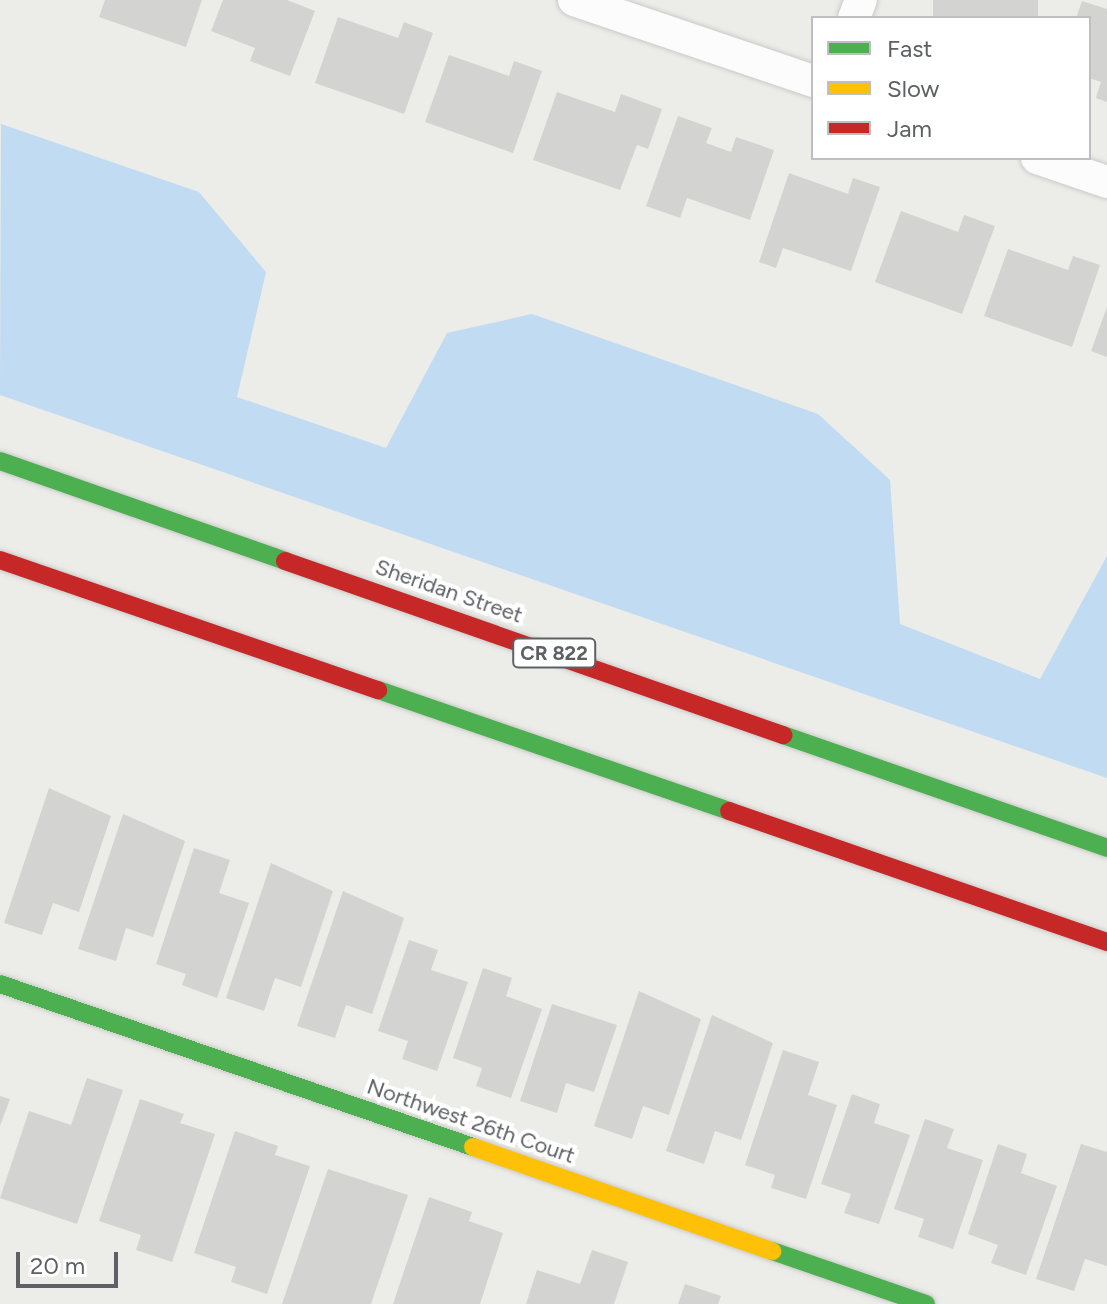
<!DOCTYPE html>
<style>
body{margin:0}
#map{position:relative;width:1107px;height:1304px;overflow:hidden;background:#ecece8;font-family:Figtree,sans-serif}
div>[style]{position:absolute}
.water>*{inset:0;background:#c1dbf2}
.building>*{inset:0;background:#d3d3d1;transform-origin:0 0}
.roads{filter:drop-shadow(0 0 2px #cacac9) drop-shadow(0 0 2px #cacac9)}
.street>*{height:32px;margin:-16px;padding:0 16px;transform-origin:16px;border-radius:16px;background:#fcfcfc}
.fast>*{height:18px;margin:-9px;padding:0 9px;transform-origin:9px;border-radius:9px;background:#4caf50}
.slow>*{height:18px;margin:-9px;padding:0 9px;transform-origin:9px;border-radius:9px;background:#ffc107}
.jam>*{height:18px;margin:-9px;padding:0 9px;transform-origin:9px;border-radius:9px;background:#c62828}
span{translate:-50% -50%;white-space:nowrap;text-align:center;line-height:1.15;-webkit-text-stroke:8px #fff;paint-order:stroke}
.shield-label span{padding:2px 6px;background:#fff;border:2px solid;border-radius:6px;-webkit-text-stroke-width:0}
.shield-label{font-size:20px;color:#5e6065;font-weight:700}
.street-label{font-size:22px;color:#5e6065}
.legend{position:absolute;left:811px;top:16px;width:280px;height:144px;box-sizing:border-box;background:#fff;border:2px solid #bfbfc1;margin:0;padding:10px 14px;list-style:none;font-size:24px;color:#5e6065}
.legend li{display:flex;align-items:center;gap:16px;height:40px}
.legend b{width:40px;border:2px solid #bfbfc1}
.scale{position:absolute;left:16px;top:1252px;width:102px;height:36px;box-sizing:border-box;border:4px solid #5e6065;border-top:0;padding-left:10px;font-size:24px;line-height:28px;white-space:nowrap;color:#5e6065;-webkit-text-stroke:6px #fff;paint-order:stroke}
</style>
<div id="map">
<div class="water">
<i style="clip-path:polygon(1px 124px,199px 192px,266px 272px,237px 397px,386px 448px,447px 333px,532px 314px,818px 414px,890px 480px,900px 624px,1040px 679px,1107px 556px,1107px 778px,0 395px)"></i>
</div>
<div class="building">
<i style="clip-path:polygon(105px 0,202px 0,186px 47px,99px 17px)"></i>
<i style="clip-path:polygon(223px 0,287px 0,315px 11px,290px 76px,250px 61px,255px 48px,211px 31px)"></i>
<i style="left:933px;top:0;width:105px;height:19px"></i>
<i style="clip-path:polygon(1082px 1px,1107px 9px,1107px 102px,1096px 98px,1101px 82px,1089px 78px,1089px 18px,1076px 18px)"></i>
<i style="clip-path:polygon(338px 17px,398px 38px,404px 22px,433px 33px,404px 114px,315px 83px)"></i>
<i style="clip-path:polygon(449px 55px,509px 76px,514px 61px,542px 71px,513px 153px,425px 122px)"></i>
<i style="clip-path:polygon(557px 92px,615px 112px,621px 94px,662px 109px,648px 149px,637px 145px,620px 190px,533px 160px)"></i>
<i style="clip-path:polygon(678px 116px,712px 128px,706px 143px,731px 152px,736px 137px,774px 150px,750px 220px,687px 198px,680px 218px,646px 206px)"></i>
<i style="clip-path:polygon(789px 173px,848px 194px,853px 178px,880px 187px,851px 271px,783px 248px,776px 268px,759px 262px)"></i>
<i style="clip-path:polygon(901px 211px,958px 232px,964px 215px,995px 226px,962px 314px,875px 282px)"></i>
<i style="clip-path:polygon(1008px 249px,1068px 270px,1073px 256px,1100px 265px,1072px 347px,984px 316px)"></i>
<i style="clip-path:polygon(1107px 307px,1107px 357px,1091px 351px)"></i>
<i style="clip-path:polygon(49px 788px,111px 816px,79px 912px,53px 903px,42px 935px,4px 923px)"></i>
<i style="clip-path:polygon(123px 814px,185px 841px,153px 937px,126px 928px,116px 961px,78px 949px)"></i>
<i style="clip-path:polygon(194px 848px,230px 860px,219px 893px,249px 903px,217px 998px,182px 985px,186px 974px,156px 964px)"></i>
<i style="clip-path:polygon(271px 863px,333px 891px,301px 987px,275px 978px,264px 1011px,226px 998px)"></i>
<i style="clip-path:polygon(343px 891px,404px 918px,372px 1014px,346px 1005px,335px 1038px,297px 1026px)"></i>
<i style="clip-path:polygon(409px 940px,438px 950px,431px 970px,468px 982px,437px 1071px,402px 1059px,408px 1041px,378px 1031px)"></i>
<i style="clip-path:polygon(483px 968px,512px 978px,506px 996px,542px 1009px,511px 1098px,476px 1086px,482px 1068px,453px 1058px)"></i>
<i style="clip-path:polygon(639px 991px,701px 1019px,669px 1115px,643px 1106px,632px 1139px,594px 1126px)"></i>
<i style="clip-path:polygon(552px 1004px,617px 1025px,594px 1092px,566px 1083px,557px 1113px,520px 1101px)"></i>
<i style="clip-path:polygon(712px 1015px,773px 1043px,741px 1140px,715px 1131px,704px 1164px,666px 1151px)"></i>
<i style="clip-path:polygon(783px 1050px,819px 1062px,808px 1095px,837px 1105px,806px 1199px,771px 1188px,775px 1175px,745px 1165px)"></i>
<i style="clip-path:polygon(87px 1078px,123px 1090px,77px 1224px,0 1198px,29px 1111px,71px 1125px)"></i>
<i style="clip-path:polygon(852px 1094px,880px 1104px,874px 1123px,910px 1135px,879px 1224px,844px 1213px,851px 1194px,821px 1184px)"></i>
<i style="clip-path:polygon(0 1096px,10px 1099px,0 1126px)"></i>
<i style="clip-path:polygon(140px 1099px,184px 1114px,180px 1123px,215px 1134px,172px 1262px,136px 1250px,141px 1235px,99px 1221px)"></i>
<i style="clip-path:polygon(925px 1119px,954px 1129px,947px 1148px,983px 1160px,953px 1249px,918px 1237px,924px 1219px,894px 1209px)"></i>
<i style="clip-path:polygon(235px 1131px,278px 1146px,275px 1155px,310px 1166px,267px 1294px,231px 1282px,236px 1267px,194px 1253px)"></i>
<i style="clip-path:polygon(998px 1144px,1027px 1154px,1021px 1173px,1057px 1186px,1026px 1275px,991px 1263px,998px 1245px,968px 1234px)"></i>
<i style="clip-path:polygon(1081px 1144px,1107px 1152px,1107px 1266px,1085px 1259px,1074px 1291px,1036px 1279px)"></i>
<i style="clip-path:polygon(328px 1169px,408px 1195px,371px 1304px,282px 1304px)"></i>
<i style="clip-path:polygon(429px 1197px,472px 1212px,469px 1221px,503px 1233px,480px 1304px,393px 1304px)"></i>
<i style="clip-path:polygon(592px 1250px,628px 1262px,614px 1304px,526px 1304px,537px 1270px,580px 1284px)"></i>
<i style="clip-path:polygon(685px 1284px,721px 1296px,718px 1304px,678px 1304px)"></i>
</div>
<div class="roads">
<div class="street">
<i style="left:574px;top:0;width:252px;rotate:18.7deg"></i>
<i style="left:854px;top:18px;width:19px;rotate:-69deg"></i>
<i style="left:1037px;top:158px;width:74px;rotate:18.9deg"></i>
</div>
<div class="fast">
<i style="left:0;top:461px;width:302px;rotate:19.3deg"></i>
<i style="left:378px;top:690px;width:371px;rotate:19deg"></i>
<i style="left:783px;top:735px;width:343px;rotate:19.2deg"></i>
<i style="left:0;top:984px;width:500px;rotate:19.01deg"></i>
<i style="left:772px;top:1251px;width:163px;rotate:19deg"></i>
</div>
<div class="slow">
<i style="left:473px;top:1147px;width:317px;rotate:19.2deg"></i>
</div>
<div class="jam">
<i style="left:0;top:560px;width:400px;rotate:19deg"></i>
<i style="left:285px;top:561px;width:528px;rotate:19.26deg"></i>
<i style="left:729px;top:811px;width:400px;rotate:19.1deg"></i>
</div>
</div>
<div class="shield-label">
<span style="left:554px;top:653px">CR 822</span>
</div>
<div class="street-label">
<span style="left:449px;top:591px;rotate:19deg">Sheridan Street</span>
<span style="left:471px;top:1121px;rotate:19deg">Northwest 26th Court</span>
</div>
<ul class="legend">
<li><b style="height:10px;background:#4caf50"></b>Fast</li>
<li><b style="height:10px;background:#ffc107"></b>Slow</li>
<li><b style="height:10px;background:#c62828"></b>Jam</li>
</ul>
<div class="scale">20 m</div>
</div>
